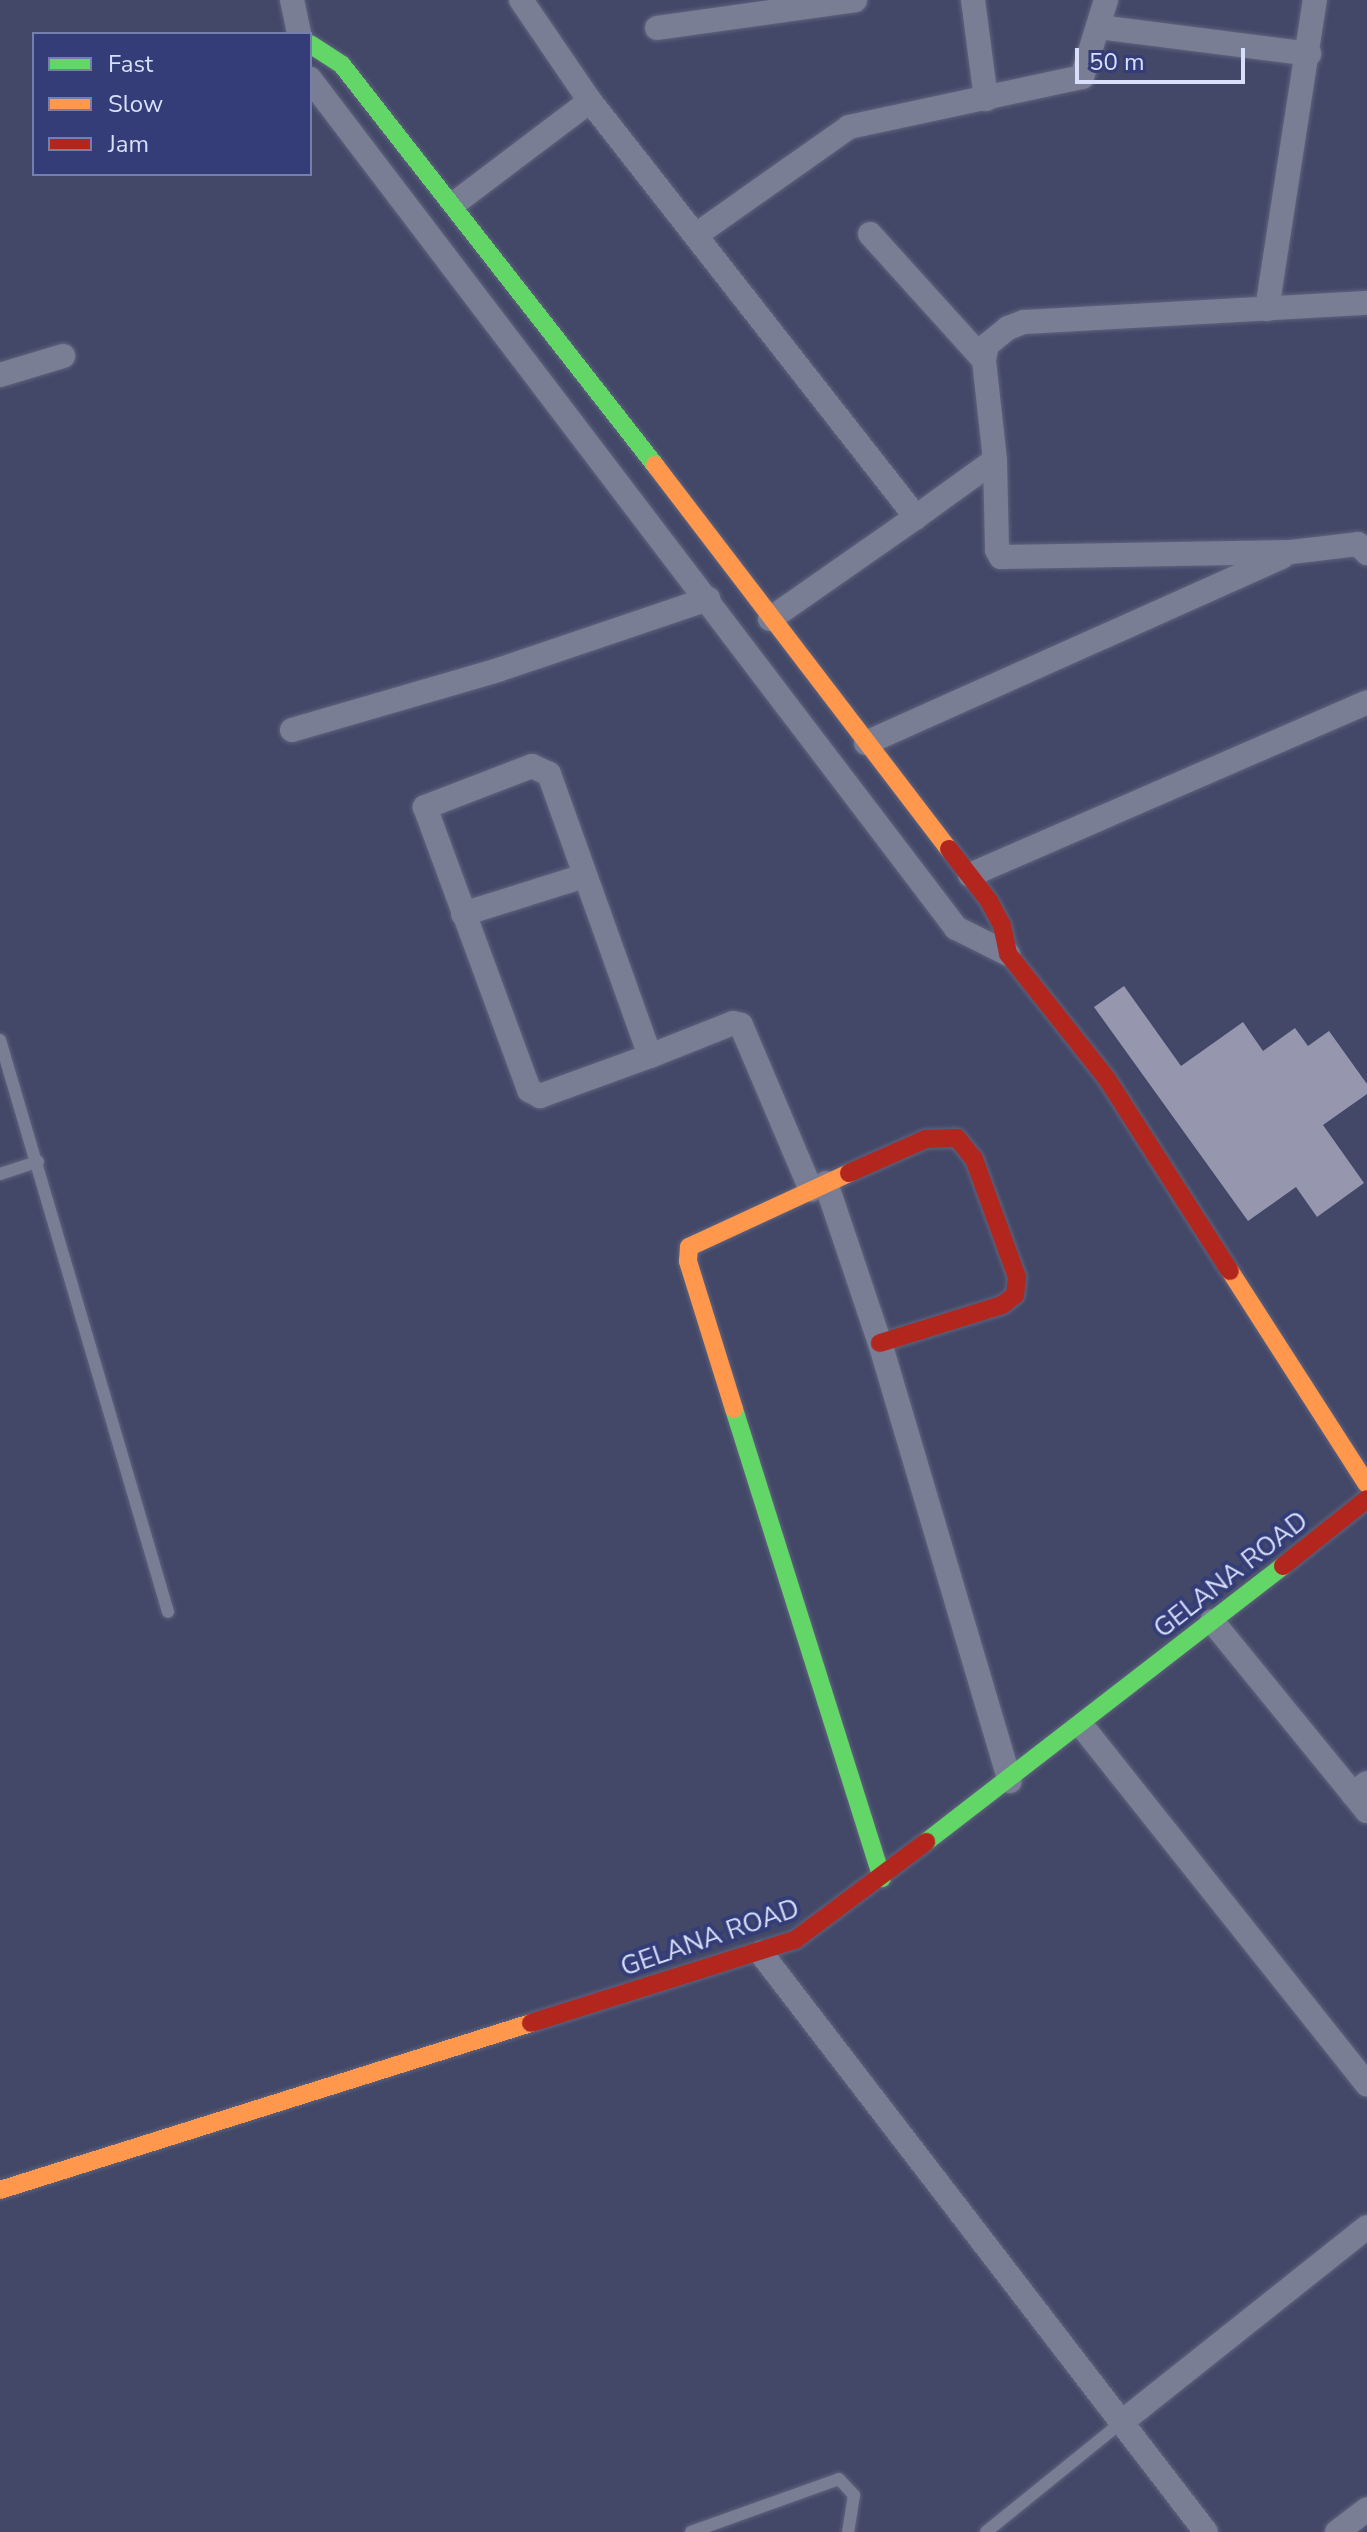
<!DOCTYPE html>
<style>
body{margin:0}
#map{position:relative;width:1367px;height:2532px;overflow:hidden;background:#434868;font-family:"Nunito Sans",sans-serif}
div>[style]{position:absolute}
.building>*{inset:0;background:#9696af}
.roads{filter:drop-shadow(0 0 2px #5f637d) drop-shadow(0 0 2px #5f637d)}
.lane>*{height:12px;margin:-6px;padding:0 6px;transform-origin:6px;border-radius:6px;background:#797e95}
.street>*{height:24px;margin:-12px;padding:0 12px;transform-origin:12px;border-radius:12px;background:#797e95}
.fast>*{height:18px;margin:-9px;padding:0 9px;transform-origin:9px;border-radius:9px;background:#63d668}
.slow>*{height:18px;margin:-9px;padding:0 9px;transform-origin:9px;border-radius:9px;background:#ff974d}
.jam>*{height:18px;margin:-9px;padding:0 9px;transform-origin:9px;border-radius:9px;background:#b3261e}
span{translate:-50% -50%;white-space:nowrap;text-align:center;line-height:1.15;-webkit-text-stroke:8px #343d77;paint-order:stroke}
.street-label{font-size:26px;color:#d8dffb}
.legend{position:absolute;left:32px;top:32px;width:280px;height:144px;box-sizing:border-box;background:#343d77;border:2px solid #767eac;margin:0;padding:10px 14px;list-style:none;font-size:24px;color:#d8dffb}
.legend li{display:flex;align-items:center;gap:16px;height:40px}
.legend b{width:40px;border:2px solid #767eac}
.scale{position:absolute;left:1075px;top:48px;width:170px;height:36px;box-sizing:border-box;border:4px solid #d8dffb;border-top:0;padding-left:10px;font-size:24px;line-height:28px;white-space:nowrap;color:#d8dffb;-webkit-text-stroke:6px #343d77;paint-order:stroke}
</style>
<div id="map">
<div class="building">
<i style="clip-path:polygon(1124px 986px,1181px 1066px,1243px 1022px,1263px 1051px,1295px 1028px,1308px 1046px,1329px 1031px,1367px 1084px,1367px 1094px,1323px 1125px,1364px 1183px,1317px 1217px,1296px 1187px,1248px 1221px,1094px 1007px)"></i>
</div>
<div class="roads">
<div class="lane">
<i style="left:0;top:1040px;width:596px;rotate:73.63deg"></i>
<i style="left:0;top:1174px;width:40px;rotate:-18deg"></i>
<i style="left:691px;top:2532px;width:157px;rotate:-19.7deg"></i>
<i style="left:839px;top:2479px;width:22px;rotate:47deg"></i>
<i style="left:854px;top:2495px;width:37px;rotate:99deg"></i>
<i style="left:986px;top:2532px;width:175px;rotate:-39deg"></i>
</div>
<div class="street">
<i style="left:292px;top:0;width:35px;rotate:78deg"></i>
<i style="left:521px;top:0;width:122px;rotate:55.7deg"></i>
<i style="left:590px;top:101px;width:529px;rotate:51.92deg"></i>
<i style="left:916px;top:517px;width:97px;rotate:-35.8deg"></i>
<i style="left:995px;top:460px;width:101px;rotate:-96.3deg"></i>
<i style="left:984px;top:360px;width:15px;rotate:-79deg"></i>
<i style="left:987px;top:345px;width:27px;rotate:-39deg"></i>
<i style="left:1008px;top:328px;width:17px;rotate:-21deg"></i>
<i style="left:1024px;top:322px;width:344px;rotate:-3.2deg"></i>
<i style="left:973px;top:0;width:100px;rotate:82.5deg"></i>
<i style="left:1099px;top:27px;width:212px;rotate:7.3deg"></i>
<i style="left:657px;top:28px;width:200px;rotate:-8deg"></i>
<i style="left:310px;top:79px;width:1067px;rotate:52.73deg"></i>
<i style="left:956px;top:928px;width:58px;rotate:26.6deg"></i>
<i style="left:455px;top:203px;width:169px;rotate:-37.1deg"></i>
<i style="left:870px;top:234px;width:170px;rotate:47.9deg"></i>
<i style="left:696px;top:235px;width:187px;rotate:-35.2deg"></i>
<i style="left:849px;top:127px;width:238px;rotate:-12.1deg"></i>
<i style="left:1082px;top:77px;width:81px;rotate:-72.7deg"></i>
<i style="left:1267px;top:309px;width:313px;rotate:-81.2deg"></i>
<i style="left:0;top:375px;width:66px;rotate:-16.8deg"></i>
<i style="left:995px;top:460px;width:90px;rotate:88.7deg"></i>
<i style="left:997px;top:550px;width:8px;rotate:60deg"></i>
<i style="left:1001px;top:557px;width:290px;rotate:-1deg"></i>
<i style="left:1291px;top:552px;width:67px;rotate:-6.8deg"></i>
<i style="left:1358px;top:544px;width:13px;rotate:45deg"></i>
<i style="left:770px;top:619px;width:178px;rotate:-34.9deg"></i>
<i style="left:292px;top:730px;width:215px;rotate:-16.2deg"></i>
<i style="left:498px;top:670px;width:222px;rotate:-18.7deg"></i>
<i style="left:866px;top:743px;width:456px;rotate:-24.1deg"></i>
<i style="left:970px;top:875px;width:433px;rotate:-23.5deg"></i>
<i style="left:463px;top:914px;width:127px;rotate:-17.4deg"></i>
<i style="left:650px;top:1056px;width:300px;rotate:-109.7deg"></i>
<i style="left:549px;top:774px;width:19px;rotate:-155deg"></i>
<i style="left:532px;top:766px;width:115px;rotate:159deg"></i>
<i style="left:425px;top:807px;width:302px;rotate:69.8deg"></i>
<i style="left:529px;top:1090px;width:13px;rotate:29deg"></i>
<i style="left:540px;top:1096px;width:117px;rotate:-20deg"></i>
<i style="left:650px;top:1056px;width:89px;rotate:-21.7deg"></i>
<i style="left:733px;top:1023px;width:8px;rotate:14deg"></i>
<i style="left:741px;top:1025px;width:179px;rotate:67deg"></i>
<i style="left:826px;top:1183px;width:169px;rotate:71.4deg"></i>
<i style="left:880px;top:1343px;width:457px;rotate:73.5deg"></i>
<i style="left:1212px;top:1621px;width:223px;rotate:50.8deg"></i>
<i style="left:1082px;top:1726px;width:458px;rotate:51.5deg"></i>
<i style="left:1367px;top:1783px;width:18px;rotate:142deg"></i>
<i style="left:1353px;top:1794px;width:22px;rotate:51deg"></i>
<i style="left:761px;top:1953px;width:730px;rotate:52.46deg"></i>
<i style="left:1122px;top:2422px;width:313px;rotate:-38.5deg"></i>
<i style="left:1337px;top:2532px;width:38px;rotate:-37deg"></i>
</div>
<div class="fast">
<i style="left:310px;top:44px;width:38px;rotate:33deg"></i>
<i style="left:342px;top:65px;width:508px;rotate:51.96deg"></i>
<i style="left:734px;top:1409px;width:492px;rotate:72.5deg"></i>
<i style="left:926px;top:1842px;width:451px;rotate:-37.7deg"></i>
</div>
<div class="slow">
<i style="left:655px;top:465px;width:484px;rotate:52.6deg"></i>
<i style="left:1230px;top:1271px;width:253px;rotate:57.3deg"></i>
<i style="left:734px;top:1409px;width:155px;rotate:-107.3deg"></i>
<i style="left:688px;top:1261px;width:14px;rotate:-86deg"></i>
<i style="left:689px;top:1247px;width:176px;rotate:-24.8deg"></i>
<i style="left:0;top:2190px;width:557px;rotate:-17.46deg"></i>
</div>
<div class="jam">
<i style="left:949px;top:849px;width:66px;rotate:52.4deg"></i>
<i style="left:989px;top:901px;width:27px;rotate:62deg"></i>
<i style="left:1002px;top:925px;width:30px;rotate:78deg"></i>
<i style="left:1008px;top:954px;width:159px;rotate:51.6deg"></i>
<i style="left:1107px;top:1079px;width:228px;rotate:57.4deg"></i>
<i style="left:849px;top:1173px;width:84px;rotate:-23.8deg"></i>
<i style="left:926px;top:1139px;width:31px;rotate:-2deg"></i>
<i style="left:957px;top:1138px;width:27px;rotate:51deg"></i>
<i style="left:974px;top:1159px;width:126px;rotate:70deg"></i>
<i style="left:1017px;top:1277px;width:18px;rotate:96deg"></i>
<i style="left:1015px;top:1295px;width:16px;rotate:142deg"></i>
<i style="left:1002px;top:1305px;width:128px;rotate:162.7deg"></i>
<i style="left:1283px;top:1566px;width:107px;rotate:-38.6deg"></i>
<i style="left:531px;top:2023px;width:277px;rotate:-17.5deg"></i>
<i style="left:795px;top:1940px;width:164px;rotate:-36.8deg"></i>
</div>
</div>
<div class="street-label">
<span style="left:1231px;top:1575px;rotate:-38deg">GELANA ROAD</span>
<span style="left:710px;top:1938px;rotate:-19deg">GELANA ROAD</span>
</div>
<ul class="legend">
<li><b style="height:10px;background:#63d668"></b>Fast</li>
<li><b style="height:10px;background:#ff974d"></b>Slow</li>
<li><b style="height:10px;background:#b3261e"></b>Jam</li>
</ul>
<div class="scale">50 m</div>
</div>
